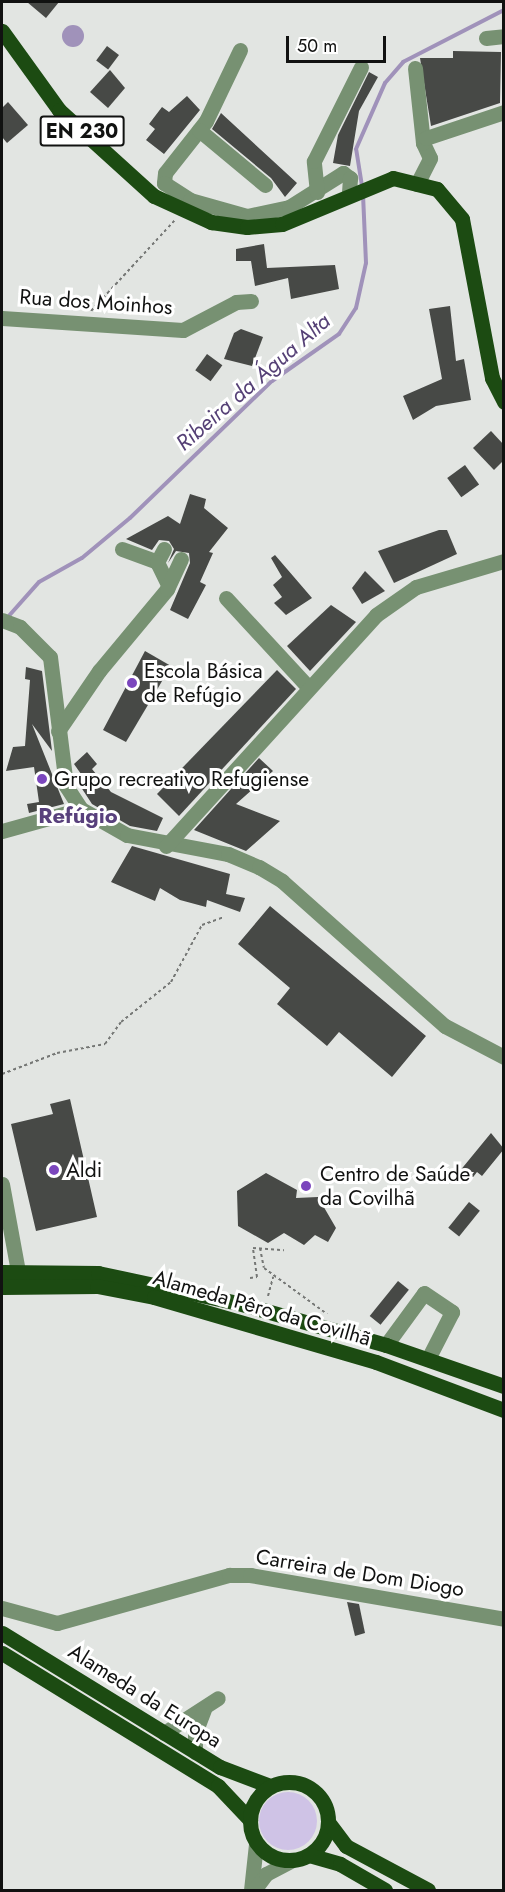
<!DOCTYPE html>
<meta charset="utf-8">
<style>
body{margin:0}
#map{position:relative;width:505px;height:1892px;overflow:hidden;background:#e2e5e2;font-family:Jost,sans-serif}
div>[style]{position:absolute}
.green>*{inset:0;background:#cfc3e6}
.round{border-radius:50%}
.water>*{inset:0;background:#a092ba}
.stream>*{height:4px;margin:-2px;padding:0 2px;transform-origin:2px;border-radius:2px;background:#a092ba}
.building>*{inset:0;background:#474946;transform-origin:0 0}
.path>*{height:2px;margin-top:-1px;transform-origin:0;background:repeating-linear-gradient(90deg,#757775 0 3px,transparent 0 6px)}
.minor>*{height:15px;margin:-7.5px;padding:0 7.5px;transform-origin:7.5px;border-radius:7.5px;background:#779172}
.major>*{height:15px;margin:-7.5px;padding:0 7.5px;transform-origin:7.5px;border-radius:7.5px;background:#1c4b12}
.major>.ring{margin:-7.5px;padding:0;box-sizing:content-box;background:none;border:15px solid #1c4b12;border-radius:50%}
.dots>*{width:16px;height:16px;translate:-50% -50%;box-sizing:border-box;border:3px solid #fff;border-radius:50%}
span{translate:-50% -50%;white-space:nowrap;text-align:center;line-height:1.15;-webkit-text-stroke:6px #fff;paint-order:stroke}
.shield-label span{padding:2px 4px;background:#fff;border:2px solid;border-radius:4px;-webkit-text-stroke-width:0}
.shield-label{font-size:20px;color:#111211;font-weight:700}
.street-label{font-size:21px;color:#111211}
.poi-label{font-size:21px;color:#111211}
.left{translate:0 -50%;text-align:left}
.water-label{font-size:22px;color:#554076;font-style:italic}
.neighbourhood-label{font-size:22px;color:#58407c;font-weight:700}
.frame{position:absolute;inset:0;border:3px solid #111211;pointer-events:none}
.scale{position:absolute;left:286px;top:36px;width:100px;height:27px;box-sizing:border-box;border:3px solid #111211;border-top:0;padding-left:8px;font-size:18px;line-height:21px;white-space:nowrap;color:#111211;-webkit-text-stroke:4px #fff;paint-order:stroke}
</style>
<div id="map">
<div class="green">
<i class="round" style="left:259px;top:1792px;width:58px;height:58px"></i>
</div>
<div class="water">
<i class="round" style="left:62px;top:25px;width:22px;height:22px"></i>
</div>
<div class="stream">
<i style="left:362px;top:186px;width:37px;rotate:-99deg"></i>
<i style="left:356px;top:149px;width:72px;rotate:-66.3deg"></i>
<i style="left:385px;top:83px;width:28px;rotate:-49deg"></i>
<i style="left:403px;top:62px;width:114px;rotate:-27.2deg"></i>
<i style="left:7px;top:618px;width:48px;rotate:-48.4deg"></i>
<i style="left:39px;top:582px;width:49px;rotate:-29.2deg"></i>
<i style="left:82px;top:558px;width:62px;rotate:-39.8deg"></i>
<i style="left:130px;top:518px;width:197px;rotate:-44deg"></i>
<i style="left:272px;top:381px;width:82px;rotate:-35deg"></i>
<i style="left:339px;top:334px;width:31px;rotate:-57deg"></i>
<i style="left:356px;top:308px;width:46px;rotate:-77.5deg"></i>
<i style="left:366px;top:263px;width:69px;rotate:-92.5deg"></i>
</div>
<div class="building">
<i style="clip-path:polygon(27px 2px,59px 2px,46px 18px)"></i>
<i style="left:107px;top:46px;width:15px;height:18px;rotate:37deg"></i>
<i style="clip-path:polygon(453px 51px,501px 52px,500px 103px,431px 126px,420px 58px,453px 58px)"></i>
<i style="clip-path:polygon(110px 70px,125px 88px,108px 108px,90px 92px)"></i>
<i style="clip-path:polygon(369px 72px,378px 77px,359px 111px,350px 166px,333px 163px,338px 135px)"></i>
<i style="clip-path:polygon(187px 96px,200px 110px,164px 154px,146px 140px,155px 129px,149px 124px,162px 107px,169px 112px)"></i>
<i style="clip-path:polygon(8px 102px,28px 125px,7px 143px,2px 137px,2px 108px)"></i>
<i style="clip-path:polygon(221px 113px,297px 183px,285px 197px,271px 178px,212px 129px)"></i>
<i style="clip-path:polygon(264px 244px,267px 268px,335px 265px,339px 289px,291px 299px,288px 278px,255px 286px,251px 261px,236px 261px,236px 249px)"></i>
<i style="clip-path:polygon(450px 306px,456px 361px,464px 359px,471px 400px,436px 406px,413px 420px,403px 396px,442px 379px,429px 309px)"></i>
<i style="clip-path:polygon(241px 329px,263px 337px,252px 366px,224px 359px,234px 333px)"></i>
<i style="left:207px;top:354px;width:19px;height:20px;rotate:36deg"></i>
<i style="clip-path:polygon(491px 431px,504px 445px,504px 460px,494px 470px,473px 448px)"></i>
<i style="left:465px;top:465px;width:24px;height:22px;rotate:54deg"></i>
<i style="clip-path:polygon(190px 494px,206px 499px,204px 508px,228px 528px,209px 552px,213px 553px,200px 582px,206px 585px,188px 619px,170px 610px,190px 563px,189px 553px,176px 551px,168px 563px,174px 549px,169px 541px,159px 540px,152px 550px,126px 539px,168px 516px,180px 524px)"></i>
<i style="clip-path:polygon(439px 530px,447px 530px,457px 554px,394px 583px,378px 551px)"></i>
<i style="clip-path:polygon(275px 555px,312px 598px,286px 615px,274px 603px,282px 597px,273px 585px,282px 577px,271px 558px)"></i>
<i style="clip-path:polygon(365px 571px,385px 591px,362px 604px,352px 588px)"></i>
<i style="clip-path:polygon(331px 605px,356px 622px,310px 671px,287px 646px)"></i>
<i style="clip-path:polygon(145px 651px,171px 666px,126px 742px,103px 730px)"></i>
<i style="clip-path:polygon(26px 667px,42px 671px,52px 751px,32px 724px,64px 804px,29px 813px,27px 804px,39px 802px,34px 767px,6px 771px,13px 747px,25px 746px,30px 680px,25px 679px)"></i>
<i style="clip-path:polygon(277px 670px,296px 689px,179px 816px,157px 794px)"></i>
<i style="clip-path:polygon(87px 752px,97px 764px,92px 769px,111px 792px,163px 818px,157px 831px,130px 826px,92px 804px,75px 778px,81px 774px,74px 764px)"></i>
<i style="clip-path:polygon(259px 758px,273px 771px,236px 804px,280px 821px,246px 851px,194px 830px)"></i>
<i style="clip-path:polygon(132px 846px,230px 874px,226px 894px,245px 898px,240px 912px,207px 900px,206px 907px,180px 900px,160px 888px,155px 901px,111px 882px)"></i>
<i style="clip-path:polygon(270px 906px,426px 1036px,392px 1077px,339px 1032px,327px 1046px,277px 1004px,290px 988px,238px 944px)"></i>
<i style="clip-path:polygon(70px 1099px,97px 1217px,36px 1231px,11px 1124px,53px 1114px,50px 1104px)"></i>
<i style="clip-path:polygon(491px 1133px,504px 1149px,482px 1176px,477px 1172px,470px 1181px,459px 1172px)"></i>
<i style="clip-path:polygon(266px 1173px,297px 1190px,296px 1198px,318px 1197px,336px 1228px,328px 1242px,315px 1235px,304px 1245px,284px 1233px,268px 1243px,238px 1226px,237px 1191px)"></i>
<i style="left:469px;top:1202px;width:14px;height:33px;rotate:39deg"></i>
<i style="left:398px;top:1281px;width:14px;height:45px;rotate:39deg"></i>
<i style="clip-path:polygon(347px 1602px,359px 1604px,365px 1633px,355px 1636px)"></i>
</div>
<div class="path">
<i style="left:91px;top:311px;width:124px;rotate:-47.3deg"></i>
<i style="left:2px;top:1074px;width:59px;rotate:-20.9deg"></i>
<i style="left:57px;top:1053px;width:49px;rotate:-10.6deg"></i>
<i style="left:105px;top:1044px;width:27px;rotate:-54deg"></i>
<i style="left:121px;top:1022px;width:64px;rotate:-38.7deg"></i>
<i style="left:171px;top:982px;width:65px;rotate:-61.5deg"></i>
<i style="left:202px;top:925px;width:23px;rotate:-20deg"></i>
<i style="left:260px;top:1248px;width:20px;rotate:79deg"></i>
<i style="left:264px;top:1268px;width:78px;rotate:36.1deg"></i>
<i style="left:250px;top:1278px;width:7px;rotate:-8deg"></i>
<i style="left:257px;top:1277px;width:29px;rotate:-98deg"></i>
<i style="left:253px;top:1248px;width:31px;rotate:4deg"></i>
<i style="left:268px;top:1296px;width:20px;rotate:-75deg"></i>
</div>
<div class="minor">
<i style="left:486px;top:38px;width:18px;rotate:-6deg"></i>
<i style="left:240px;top:50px;width:79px;rotate:115.6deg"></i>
<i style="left:206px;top:121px;width:66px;rotate:128.3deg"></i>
<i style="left:165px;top:173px;width:10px;rotate:96deg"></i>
<i style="left:164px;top:183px;width:31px;rotate:33deg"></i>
<i style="left:190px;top:200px;width:59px;rotate:15.7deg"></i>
<i style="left:247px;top:216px;width:43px;rotate:-12.1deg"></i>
<i style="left:289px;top:207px;width:64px;rotate:-32.2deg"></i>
<i style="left:343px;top:173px;width:9px;rotate:36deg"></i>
<i style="left:350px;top:178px;width:16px;rotate:94deg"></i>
<i style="left:415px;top:68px;width:75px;rotate:83.9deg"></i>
<i style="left:199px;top:130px;width:86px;rotate:39.8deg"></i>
<i style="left:417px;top:184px;width:29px;rotate:-63deg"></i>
<i style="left:430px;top:158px;width:17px;rotate:-115deg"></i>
<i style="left:423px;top:143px;width:6px;rotate:-59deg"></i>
<i style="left:426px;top:138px;width:82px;rotate:-18.4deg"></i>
<i style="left:317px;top:192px;width:31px;rotate:-96deg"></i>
<i style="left:314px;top:161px;width:105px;rotate:-63.4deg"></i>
<i style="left:2px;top:318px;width:181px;rotate:3.8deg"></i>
<i style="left:183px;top:330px;width:60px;rotate:-27.8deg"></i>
<i style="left:236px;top:302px;width:15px;rotate:-4deg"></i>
<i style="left:122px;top:549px;width:37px;rotate:20deg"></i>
<i style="left:164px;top:549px;width:15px;rotate:118deg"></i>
<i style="left:157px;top:562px;width:25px;rotate:64deg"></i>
<i style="left:226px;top:598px;width:122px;rotate:47.3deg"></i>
<i style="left:2px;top:620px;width:19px;rotate:21deg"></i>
<i style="left:20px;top:627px;width:42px;rotate:45deg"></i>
<i style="left:50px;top:657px;width:130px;rotate:82.9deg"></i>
<i style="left:66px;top:786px;width:27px;rotate:57deg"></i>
<i style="left:81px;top:809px;width:53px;rotate:29.5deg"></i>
<i style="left:127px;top:835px;width:103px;rotate:10.7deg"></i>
<i style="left:228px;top:854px;width:34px;rotate:23deg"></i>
<i style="left:259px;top:867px;width:27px;rotate:31deg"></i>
<i style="left:282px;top:881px;width:218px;rotate:41.7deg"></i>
<i style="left:445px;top:1026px;width:67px;rotate:27.7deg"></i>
<i style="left:58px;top:731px;width:73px;rotate:-55.7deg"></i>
<i style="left:99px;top:671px;width:107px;rotate:-50.3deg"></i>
<i style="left:167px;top:589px;width:33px;rotate:-65deg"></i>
<i style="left:2px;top:831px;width:82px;rotate:-15.6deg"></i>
<i style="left:166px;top:846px;width:312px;rotate:-47.7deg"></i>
<i style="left:376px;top:615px;width:49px;rotate:-35deg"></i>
<i style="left:416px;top:587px;width:92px;rotate:-16.5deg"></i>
<i style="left:2px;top:1184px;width:88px;rotate:79.6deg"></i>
<i style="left:386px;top:1345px;width:64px;rotate:-53.8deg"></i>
<i style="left:424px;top:1293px;width:34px;rotate:34deg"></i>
<i style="left:452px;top:1312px;width:53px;rotate:117.1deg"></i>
<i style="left:2px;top:1608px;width:57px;rotate:15.3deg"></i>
<i style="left:57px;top:1623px;width:179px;rotate:-15.6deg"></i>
<i style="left:229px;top:1575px;width:21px"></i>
<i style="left:250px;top:1575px;width:258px;rotate:9.8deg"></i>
<i style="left:164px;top:1733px;width:64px;rotate:-32.9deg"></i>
<i style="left:195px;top:1752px;width:19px;rotate:-90deg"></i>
<i style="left:195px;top:1733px;width:25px;rotate:-69deg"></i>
<i style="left:251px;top:1890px;width:46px;rotate:-83.8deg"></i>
<i style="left:254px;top:1890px;width:20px;rotate:-53deg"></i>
<i style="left:266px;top:1874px;width:27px;rotate:-28deg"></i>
</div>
<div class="major">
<i style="left:2px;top:31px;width:97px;rotate:54.2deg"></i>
<i style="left:59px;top:110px;width:128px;rotate:42.2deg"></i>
<i style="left:154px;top:196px;width:63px;rotate:24.5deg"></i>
<i style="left:211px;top:222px;width:36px;rotate:8deg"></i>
<i style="left:247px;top:227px;width:35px;rotate:-5deg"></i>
<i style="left:282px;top:224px;width:120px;rotate:-22.5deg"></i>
<i style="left:393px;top:178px;width:45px;rotate:14deg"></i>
<i style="left:437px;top:189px;width:39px;rotate:50deg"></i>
<i style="left:462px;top:219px;width:162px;rotate:79.3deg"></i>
<i style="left:492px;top:378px;width:27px;rotate:63deg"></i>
<i style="left:2px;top:1272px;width:96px;rotate:0.6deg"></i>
<i style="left:98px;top:1273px;width:143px;rotate:12.1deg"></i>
<i style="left:238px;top:1303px;width:154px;rotate:15.8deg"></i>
<i style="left:386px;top:1345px;width:125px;rotate:19.2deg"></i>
<i style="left:2px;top:1287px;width:95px;rotate:-0.6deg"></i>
<i style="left:97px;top:1286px;width:58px;rotate:10.9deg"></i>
<i style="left:154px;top:1297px;width:231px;rotate:16.3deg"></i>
<i style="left:376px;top:1362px;width:137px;rotate:20.6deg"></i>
<i style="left:2px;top:1633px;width:256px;rotate:31.6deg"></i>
<i style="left:220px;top:1767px;width:53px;rotate:20.8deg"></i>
<i style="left:2px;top:1653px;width:254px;rotate:31.6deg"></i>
<i style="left:218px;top:1786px;width:47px;rotate:46.7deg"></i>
<i class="ring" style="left:250px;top:1782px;width:63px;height:63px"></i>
<i style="left:328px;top:1822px;width:30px;rotate:53deg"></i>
<i style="left:346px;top:1846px;width:93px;rotate:28.2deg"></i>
<i style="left:309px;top:1855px;width:32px;rotate:16deg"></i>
<i style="left:340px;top:1864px;width:52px;rotate:30deg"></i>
</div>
<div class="dots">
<i style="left:132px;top:683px;background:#7b46bd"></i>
<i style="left:42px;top:779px;background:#7b46bd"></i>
<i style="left:54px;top:1170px;background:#7b46bd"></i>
<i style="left:306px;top:1186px;background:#7b46bd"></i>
</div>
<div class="shield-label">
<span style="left:82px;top:131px">EN 230</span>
</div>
<div class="street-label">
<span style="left:96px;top:302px;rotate:4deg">Rua dos Moinhos</span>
<span style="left:262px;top:1308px;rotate:16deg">Alameda Pêro da Covilhã</span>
<span style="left:360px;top:1573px;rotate:9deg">Carreira de Dom Diogo</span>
<span style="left:145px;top:1696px;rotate:32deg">Alameda da Europa</span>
</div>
<div class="poi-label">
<span class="left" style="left:144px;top:683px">Escola Básica<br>de Refúgio</span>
<span class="left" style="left:54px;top:779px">Grupo recreativo Refugiense</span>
<span class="left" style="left:66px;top:1170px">Aldi</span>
<span class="left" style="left:320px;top:1186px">Centro de Saúde<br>da Covilhã</span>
</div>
<div class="water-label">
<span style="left:253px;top:382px;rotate:-41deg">Ribeira da Água Alta</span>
</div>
<div class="neighbourhood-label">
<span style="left:78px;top:816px">Refúgio</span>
</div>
<div class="frame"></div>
<div class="scale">50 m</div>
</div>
